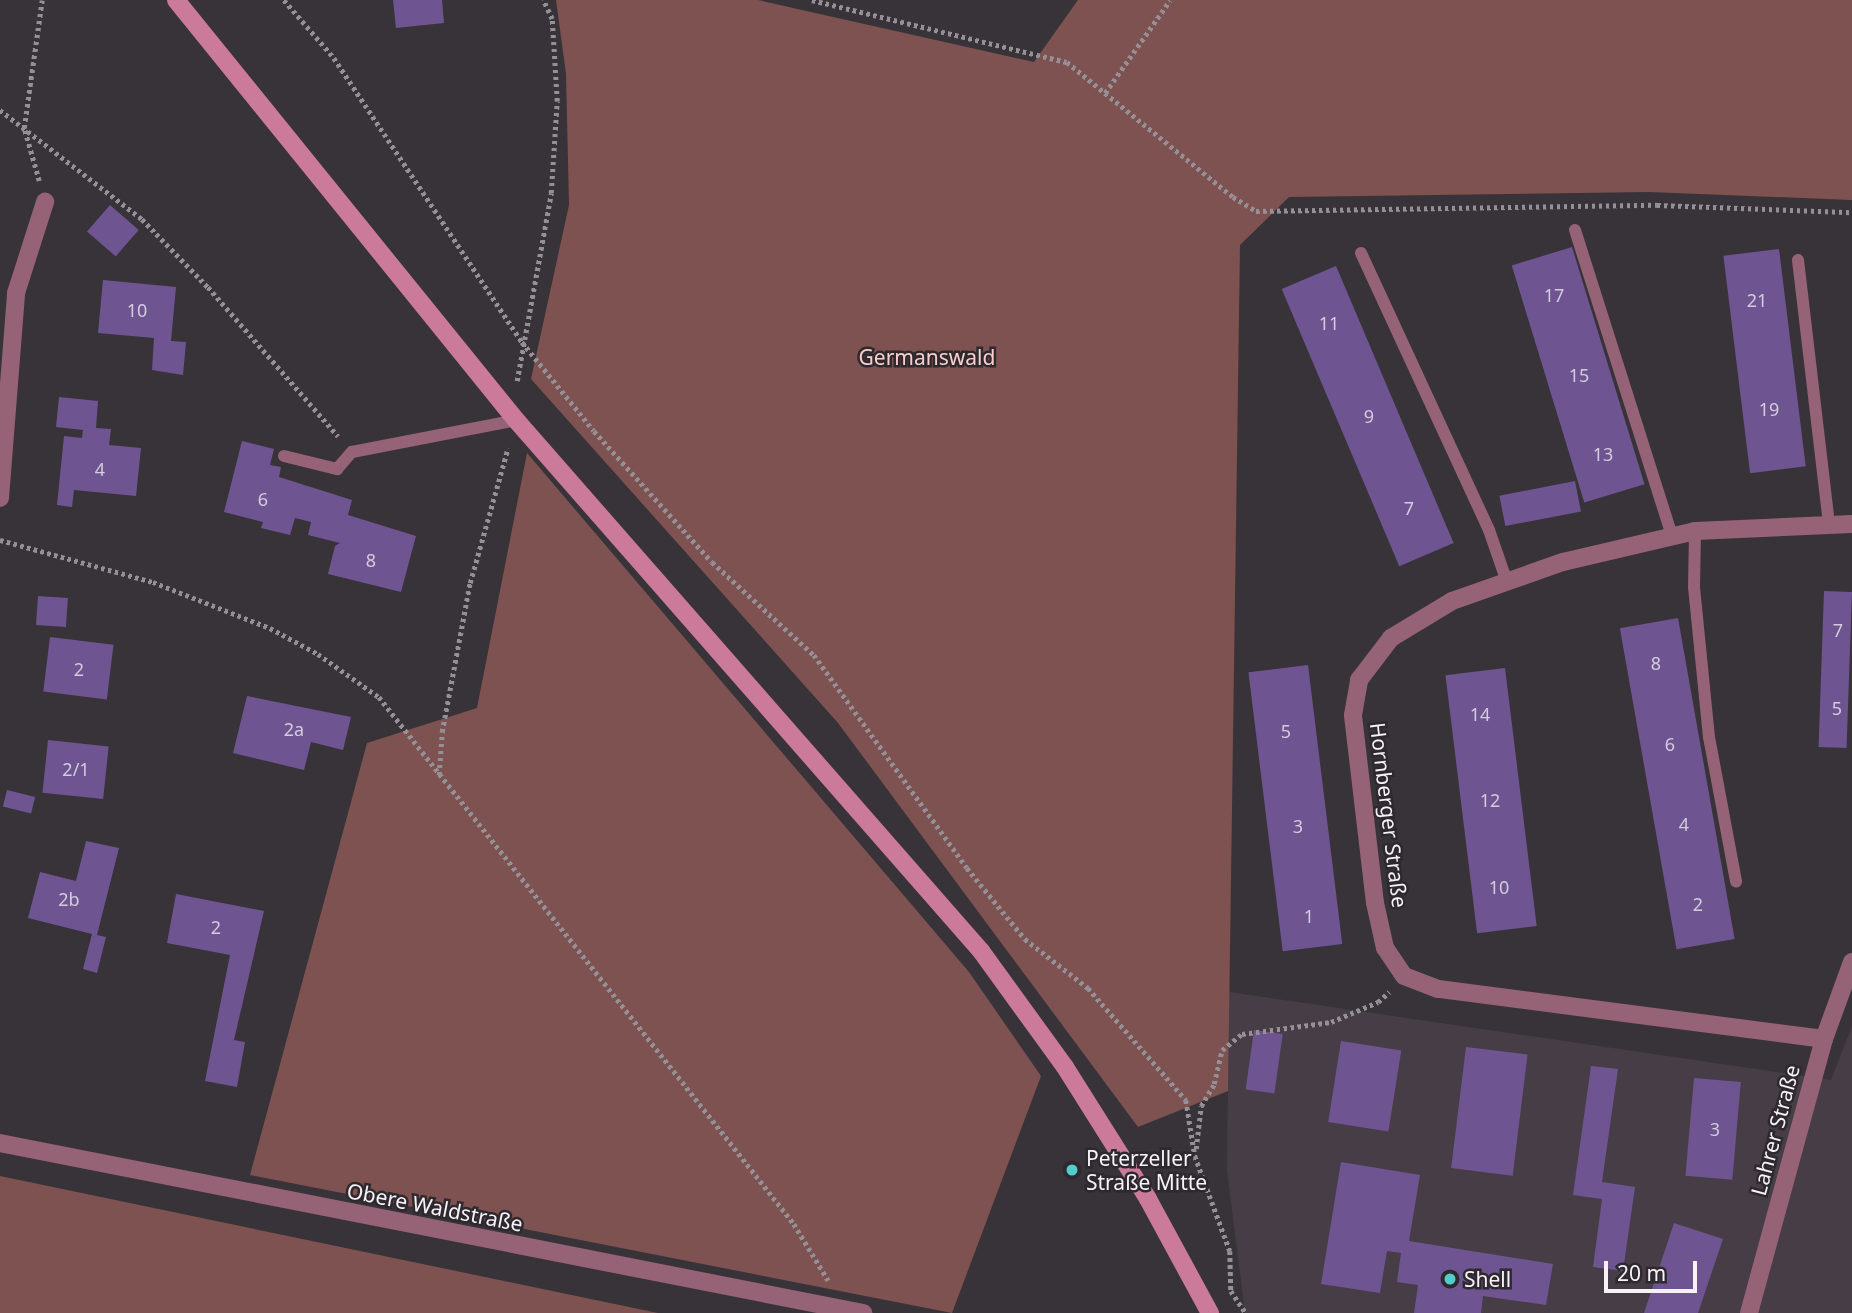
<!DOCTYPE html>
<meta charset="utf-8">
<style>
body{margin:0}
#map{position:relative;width:1852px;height:1313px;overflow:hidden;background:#383338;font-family:"Noto Sans",sans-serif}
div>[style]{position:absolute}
.built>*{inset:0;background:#473d46}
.green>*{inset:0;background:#7e5250}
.building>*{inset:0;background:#6e5592;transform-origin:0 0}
.path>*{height:4.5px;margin-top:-2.25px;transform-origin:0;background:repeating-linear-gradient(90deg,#959095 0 3.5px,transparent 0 7px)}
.lane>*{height:12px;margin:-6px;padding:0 6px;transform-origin:6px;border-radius:6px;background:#966275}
.street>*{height:18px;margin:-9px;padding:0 9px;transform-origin:9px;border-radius:9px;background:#966275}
.secondary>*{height:18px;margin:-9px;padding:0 9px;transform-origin:9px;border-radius:9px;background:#cb7a99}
.dots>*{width:19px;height:19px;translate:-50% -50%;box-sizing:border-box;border:4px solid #2e292e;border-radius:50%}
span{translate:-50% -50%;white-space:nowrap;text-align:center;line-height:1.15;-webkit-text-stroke:5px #2e292e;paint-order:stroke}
.number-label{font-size:18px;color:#d4cbdd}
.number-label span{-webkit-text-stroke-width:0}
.park-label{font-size:21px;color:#fbcecb}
.street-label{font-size:21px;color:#f6f2f6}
.poi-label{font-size:21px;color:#f6f2f6}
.left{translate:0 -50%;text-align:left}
.scale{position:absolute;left:1604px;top:1261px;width:93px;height:32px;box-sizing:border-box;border:4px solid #f6f2f6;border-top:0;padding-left:9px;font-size:21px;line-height:24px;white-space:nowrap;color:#f6f2f6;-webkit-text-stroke:5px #2e292e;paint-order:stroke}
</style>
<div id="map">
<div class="built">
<i style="clip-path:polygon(1229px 992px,1831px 1080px,1852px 1026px,1852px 1313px,1245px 1313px,1227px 1170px)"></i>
</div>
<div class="green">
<i style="clip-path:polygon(556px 0,758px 0,1034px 62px,1078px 0,1852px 0,1852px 200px,1649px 192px,1289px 197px,1240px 245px,1228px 1091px,1138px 1127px,838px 723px,531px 379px,569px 205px,566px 74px)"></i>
<i style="clip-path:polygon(527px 453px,969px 972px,1041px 1076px,952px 1313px,250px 1175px,367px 743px,477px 708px)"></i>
<i style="clip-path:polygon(0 1176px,658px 1313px,0 1313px)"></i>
</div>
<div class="building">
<i style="clip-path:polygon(393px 0,442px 0,444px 23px,396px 28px)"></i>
<i style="left:110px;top:205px;width:38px;height:35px;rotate:41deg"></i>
<i style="left:1572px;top:247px;width:248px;height:63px;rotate:73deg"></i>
<i style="left:1779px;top:249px;width:219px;height:56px;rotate:83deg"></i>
<i style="left:1336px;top:266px;width:301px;height:59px;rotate:67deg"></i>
<i style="clip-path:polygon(103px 280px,176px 287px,171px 341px,186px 342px,183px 375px,152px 370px,154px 338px,98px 333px)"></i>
<i style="clip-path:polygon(59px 397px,98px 401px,96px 428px,111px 429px,109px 445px,141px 448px,136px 496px,74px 490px,72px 507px,57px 505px,64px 436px,82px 438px,83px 430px,56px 427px)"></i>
<i style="clip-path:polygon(242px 441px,274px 449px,270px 465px,281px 467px,279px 477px,352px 500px,348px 515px,416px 536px,401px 592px,328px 574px,335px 546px,340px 543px,308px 535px,311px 522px,295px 518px,290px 535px,261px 528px,263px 522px,224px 512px)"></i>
<i style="left:1575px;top:481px;width:31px;height:77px;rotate:79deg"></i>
<i style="left:1824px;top:591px;width:28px;height:156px;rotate:2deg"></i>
<i style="left:38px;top:596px;width:30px;height:29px;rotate:4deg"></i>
<i style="left:1678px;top:618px;width:326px;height:59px;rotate:80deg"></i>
<i style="left:50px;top:637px;width:64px;height:55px;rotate:7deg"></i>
<i style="left:1308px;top:665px;width:281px;height:60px;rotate:83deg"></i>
<i style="left:1505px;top:668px;width:260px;height:60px;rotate:83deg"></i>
<i style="clip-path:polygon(247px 696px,351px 717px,343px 750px,311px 742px,304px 770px,233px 753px)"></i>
<i style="left:48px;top:740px;width:61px;height:53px;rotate:6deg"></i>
<i style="left:7px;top:790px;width:29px;height:17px;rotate:14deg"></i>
<i style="clip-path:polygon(86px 841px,119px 848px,97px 935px,106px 937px,97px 973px,83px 969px,92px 934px,28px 918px,40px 872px,76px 881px)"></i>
<i style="clip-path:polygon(176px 894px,264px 911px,234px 1040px,245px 1042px,237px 1087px,205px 1081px,230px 955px,167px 943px)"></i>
<i style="left:1254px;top:1030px;width:29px;height:60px;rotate:8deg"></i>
<i style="left:1341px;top:1041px;width:61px;height:82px;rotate:9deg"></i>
<i style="left:1466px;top:1047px;width:62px;height:122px;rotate:7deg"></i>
<i style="clip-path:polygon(1591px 1066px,1618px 1069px,1602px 1182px,1635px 1187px,1623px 1271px,1593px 1267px,1602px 1199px,1573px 1195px)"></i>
<i style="left:1694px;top:1078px;width:47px;height:98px;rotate:5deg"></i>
<i style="clip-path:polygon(1341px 1162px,1420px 1175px,1409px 1241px,1553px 1264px,1546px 1305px,1483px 1296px,1481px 1313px,1414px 1313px,1418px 1285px,1397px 1282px,1401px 1253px,1387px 1251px,1380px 1293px,1321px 1284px)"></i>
<i style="clip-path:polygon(1674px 1223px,1723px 1239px,1698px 1313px,1644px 1313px)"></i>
</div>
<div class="path">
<i style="left:284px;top:0;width:77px;rotate:49.2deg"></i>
<i style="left:334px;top:58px;width:341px;rotate:56.5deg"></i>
<i style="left:522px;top:342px;width:114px;rotate:51deg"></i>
<i style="left:594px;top:431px;width:176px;rotate:48deg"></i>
<i style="left:712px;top:562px;width:138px;rotate:42.4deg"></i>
<i style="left:814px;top:655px;width:262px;rotate:54.3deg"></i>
<i style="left:967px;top:868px;width:92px;rotate:50.8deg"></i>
<i style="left:1025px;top:939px;width:80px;rotate:37.9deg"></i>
<i style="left:1088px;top:988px;width:149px;rotate:48.8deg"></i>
<i style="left:1186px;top:1100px;width:57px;rotate:80.9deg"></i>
<i style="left:1195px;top:1156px;width:101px;rotate:69.8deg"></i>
<i style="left:1230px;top:1251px;width:40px;rotate:88.6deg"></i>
<i style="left:1231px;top:1291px;width:27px;rotate:56deg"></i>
<i style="left:812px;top:0;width:262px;rotate:13.7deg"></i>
<i style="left:1067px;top:62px;width:214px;rotate:39.1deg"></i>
<i style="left:1233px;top:197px;width:27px;rotate:31deg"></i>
<i style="left:1256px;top:211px;width:401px;rotate:-0.9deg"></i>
<i style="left:1657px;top:205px;width:195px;rotate:2.1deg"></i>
<i style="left:1105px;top:93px;width:113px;rotate:-55deg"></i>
<i style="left:0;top:110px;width:179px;rotate:37.5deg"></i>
<i style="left:142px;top:219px;width:95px;rotate:45.9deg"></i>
<i style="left:208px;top:287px;width:198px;rotate:48.9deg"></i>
<i style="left:39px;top:181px;width:55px;rotate:-105.8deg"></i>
<i style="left:24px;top:128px;width:129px;rotate:-82deg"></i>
<i style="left:517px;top:381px;width:191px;rotate:-79.7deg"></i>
<i style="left:551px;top:193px;width:92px;rotate:-86.3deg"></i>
<i style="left:557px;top:101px;width:82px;rotate:-93.5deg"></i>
<i style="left:552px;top:19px;width:21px;rotate:-115deg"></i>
<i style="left:0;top:540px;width:159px;rotate:15.4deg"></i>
<i style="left:153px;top:582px;width:126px;rotate:21.5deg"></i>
<i style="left:270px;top:628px;width:55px;rotate:28.4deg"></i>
<i style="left:318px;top:654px;width:75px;rotate:35.2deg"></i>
<i style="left:379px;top:697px;width:671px;rotate:51.78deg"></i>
<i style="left:794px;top:1224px;width:66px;rotate:58.7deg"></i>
<i style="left:439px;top:775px;width:43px;rotate:-86deg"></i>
<i style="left:442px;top:732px;width:152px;rotate:-79.4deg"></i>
<i style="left:470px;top:583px;width:140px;rotate:-74.3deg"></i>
<i style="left:1196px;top:1149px;width:43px;rotate:-83.4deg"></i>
<i style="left:1201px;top:1106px;width:26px;rotate:-59deg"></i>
<i style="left:1214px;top:1084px;width:35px;rotate:-77deg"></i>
<i style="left:1222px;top:1050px;width:26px;rotate:-39deg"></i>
<i style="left:1242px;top:1034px;width:90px;rotate:-7.7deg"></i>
<i style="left:1331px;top:1022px;width:51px;rotate:-23.1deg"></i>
<i style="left:1378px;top:1002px;width:15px;rotate:-42deg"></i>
</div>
<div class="lane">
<i style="left:1575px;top:230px;width:321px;rotate:72.4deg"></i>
<i style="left:1361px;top:253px;width:305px;rotate:65.2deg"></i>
<i style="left:1489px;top:530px;width:55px;rotate:70.9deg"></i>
<i style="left:1798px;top:260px;width:265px;rotate:83.3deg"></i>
<i style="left:284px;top:456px;width:55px;rotate:13.8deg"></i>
<i style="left:337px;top:469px;width:23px;rotate:-49deg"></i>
<i style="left:352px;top:452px;width:167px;rotate:-11deg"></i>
<i style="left:1695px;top:531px;width:56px;rotate:91deg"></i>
<i style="left:1694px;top:587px;width:151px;rotate:84.3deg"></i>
<i style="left:1709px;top:737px;width:147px;rotate:79.4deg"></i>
</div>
<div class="street">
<i style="left:0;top:498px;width:206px;rotate:-85.5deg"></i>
<i style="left:16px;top:293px;width:96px;rotate:-72.3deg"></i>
<i style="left:1824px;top:1039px;width:389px;rotate:-172.6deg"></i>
<i style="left:1438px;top:989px;width:36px;rotate:-159deg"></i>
<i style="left:1404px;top:976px;width:34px;rotate:-124deg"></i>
<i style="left:1385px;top:948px;width:46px;rotate:-102.5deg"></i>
<i style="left:1375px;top:903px;width:189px;rotate:-96.7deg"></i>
<i style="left:1353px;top:715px;width:36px;rotate:-80deg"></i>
<i style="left:1359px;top:680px;width:53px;rotate:-52.7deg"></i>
<i style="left:1391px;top:638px;width:71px;rotate:-31.2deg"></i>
<i style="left:1452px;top:601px;width:118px;rotate:-19.4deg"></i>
<i style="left:1563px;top:562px;width:136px;rotate:-13.2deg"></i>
<i style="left:1695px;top:531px;width:157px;rotate:-2.6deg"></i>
<i style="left:0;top:1143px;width:880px;rotate:11.14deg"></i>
<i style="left:1749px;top:1313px;width:284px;rotate:-74.7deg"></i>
<i style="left:1824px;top:1039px;width:82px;rotate:-70deg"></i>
</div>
<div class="secondary">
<i style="left:176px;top:0;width:540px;rotate:51.01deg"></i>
<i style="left:516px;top:420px;width:706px;rotate:48.79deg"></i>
<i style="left:981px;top:951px;width:143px;rotate:54.1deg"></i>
<i style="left:1065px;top:1067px;width:156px;rotate:57.8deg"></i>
<i style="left:1148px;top:1199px;width:130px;rotate:61.5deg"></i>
</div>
<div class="dots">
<i style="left:1072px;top:1170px;background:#52cdcc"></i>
<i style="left:1450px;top:1279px;background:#52cdcc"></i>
</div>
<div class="number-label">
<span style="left:1554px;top:295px">17</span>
<span style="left:1757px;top:300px">21</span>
<span style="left:137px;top:310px">10</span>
<span style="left:1329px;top:323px">11</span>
<span style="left:1579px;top:375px">15</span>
<span style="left:1769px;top:409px">19</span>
<span style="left:1369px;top:416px">9</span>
<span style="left:1603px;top:454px">13</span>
<span style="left:100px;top:469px">4</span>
<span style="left:263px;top:499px">6</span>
<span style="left:1409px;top:508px">7</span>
<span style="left:371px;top:560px">8</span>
<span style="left:1838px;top:630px">7</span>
<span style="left:1656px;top:663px">8</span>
<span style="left:79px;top:669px">2</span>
<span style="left:1837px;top:708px">5</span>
<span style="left:1480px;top:714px">14</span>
<span style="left:294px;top:729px">2a</span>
<span style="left:1286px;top:731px">5</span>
<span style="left:1670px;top:744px">6</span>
<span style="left:76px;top:769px">2/1</span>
<span style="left:1490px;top:800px">12</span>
<span style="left:1684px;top:824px">4</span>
<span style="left:1298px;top:826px">3</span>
<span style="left:1499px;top:887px">10</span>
<span style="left:69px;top:899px">2b</span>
<span style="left:1698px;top:904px">2</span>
<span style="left:1309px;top:916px">1</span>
<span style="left:216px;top:927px">2</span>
<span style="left:1715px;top:1129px">3</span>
</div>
<div class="park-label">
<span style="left:927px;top:357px">Germanswald</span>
</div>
<div class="street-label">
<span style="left:1389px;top:815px;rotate:83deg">Hornberger Straße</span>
<span style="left:1775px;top:1130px;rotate:-75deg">Lahrer Straße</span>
<span style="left:435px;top:1207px;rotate:11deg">Obere Waldstraße</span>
</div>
<div class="poi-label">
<span class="left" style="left:1086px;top:1170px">Peterzeller<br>Straße Mitte</span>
<span class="left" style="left:1464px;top:1279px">Shell</span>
</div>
<div class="scale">20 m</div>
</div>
